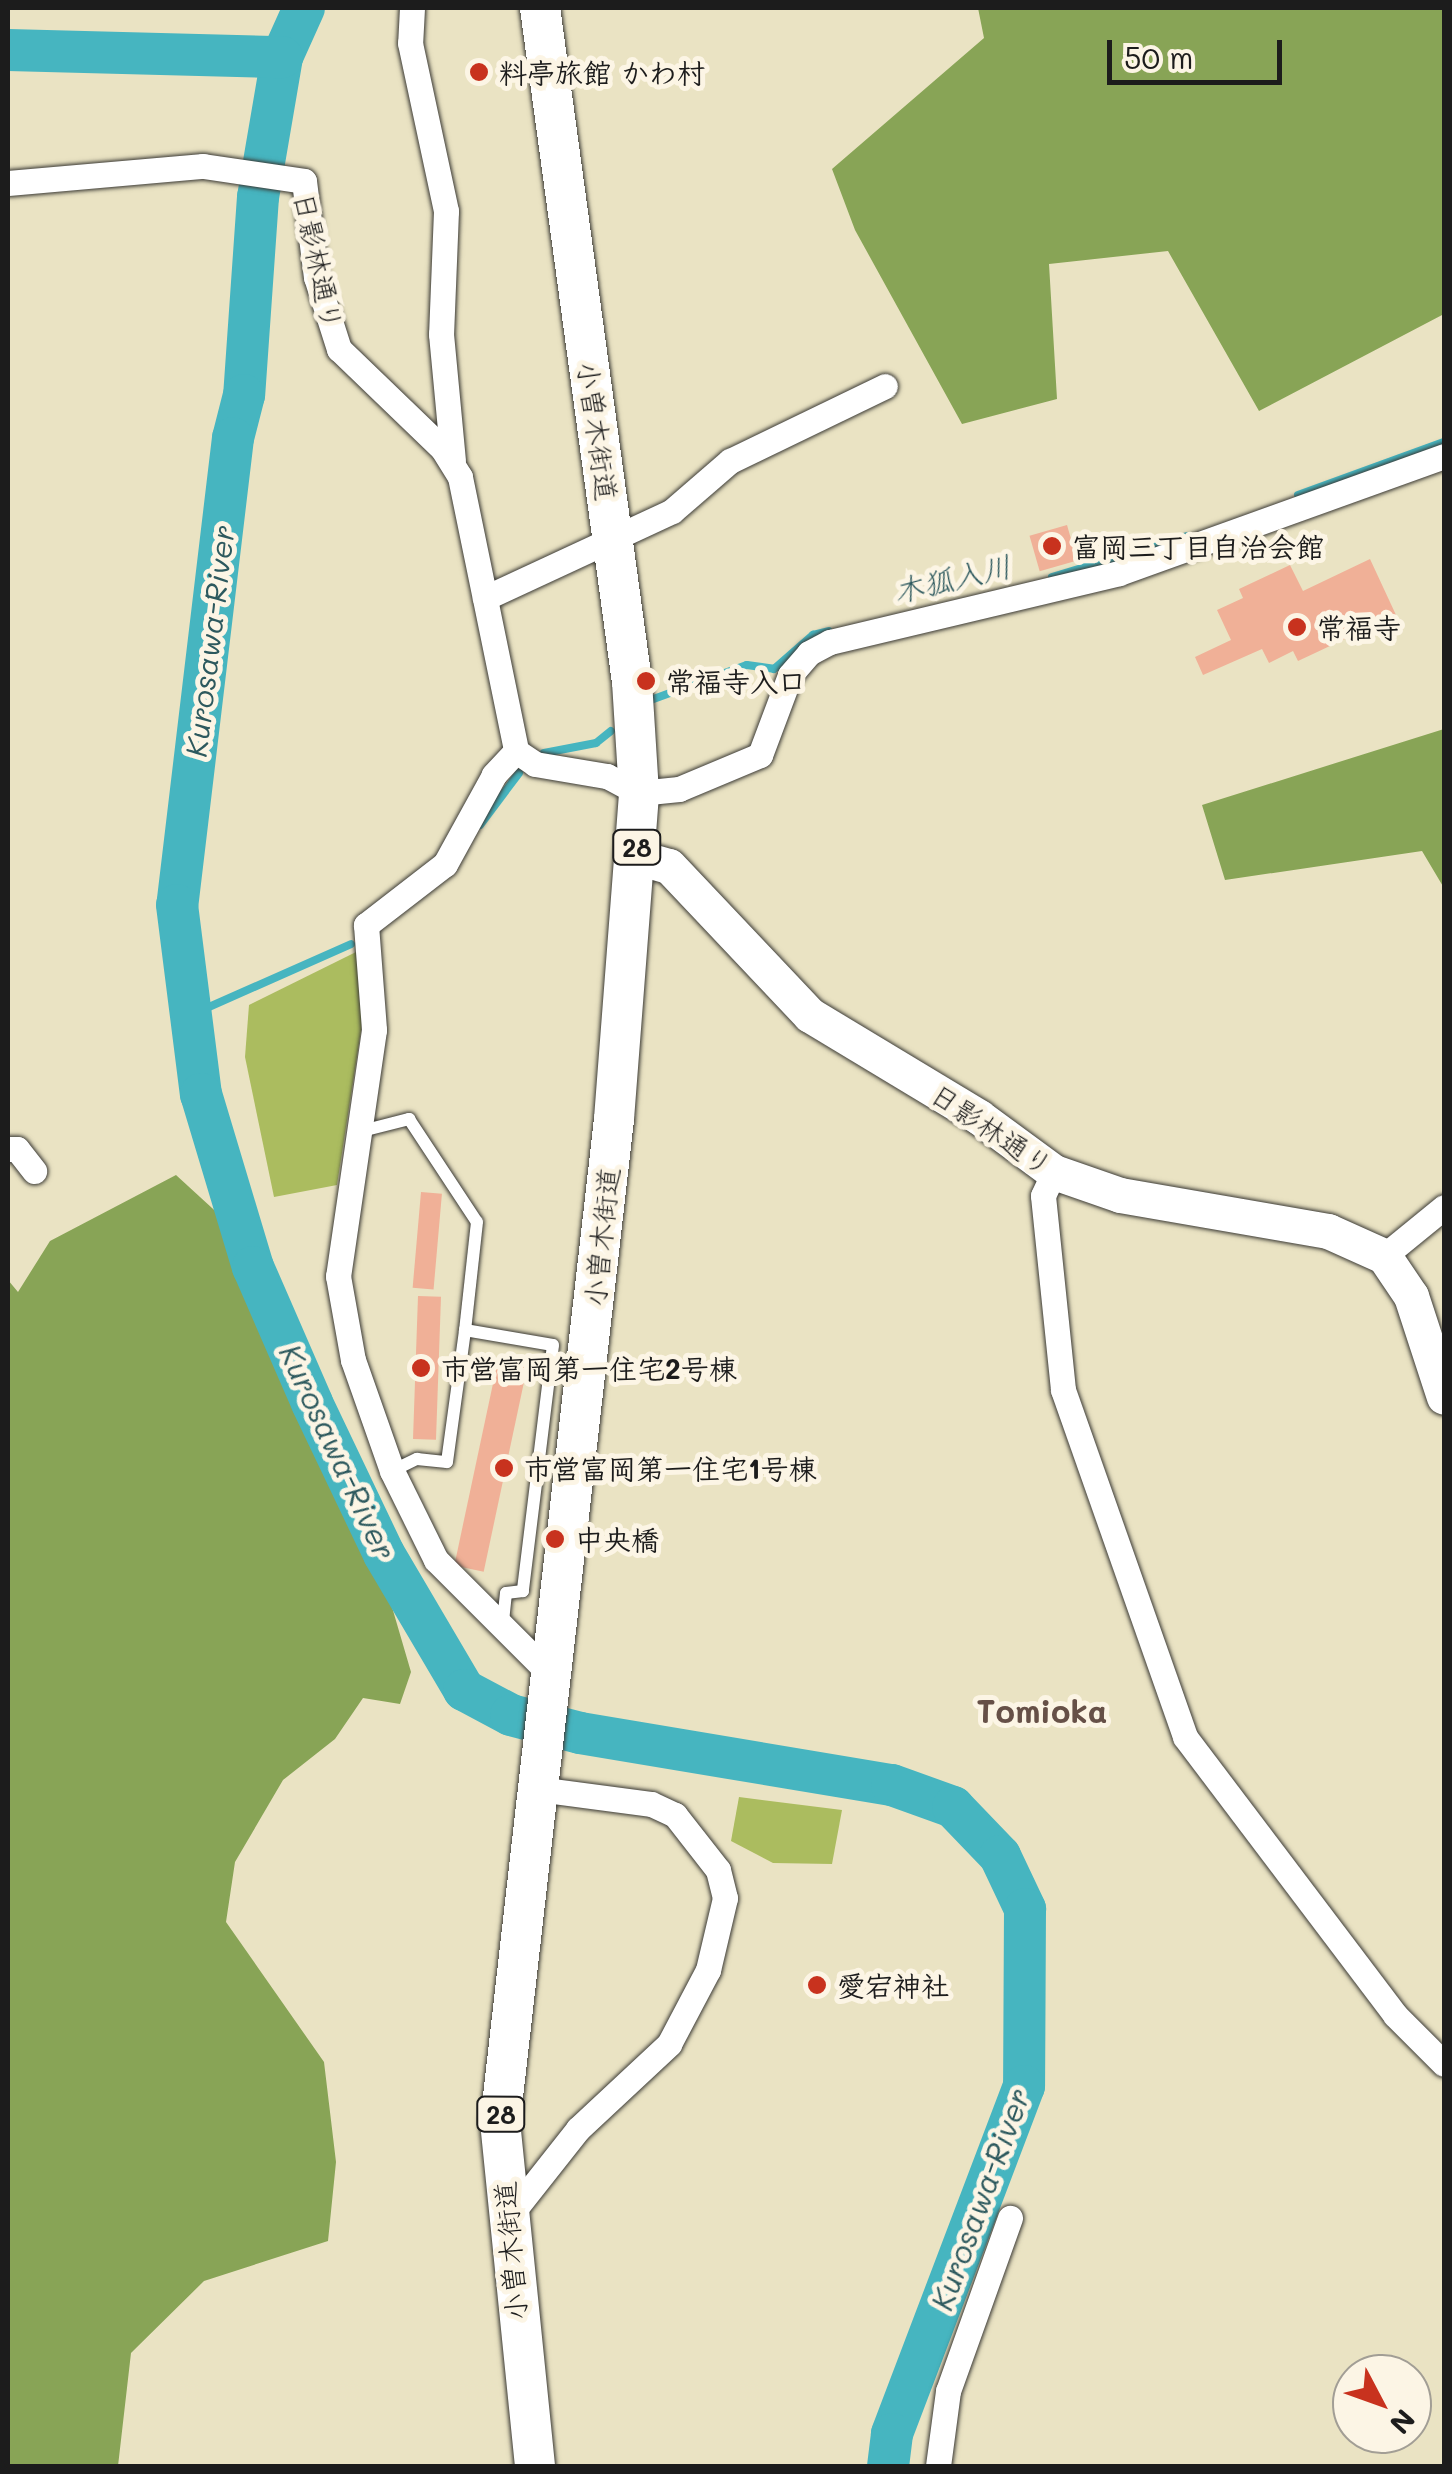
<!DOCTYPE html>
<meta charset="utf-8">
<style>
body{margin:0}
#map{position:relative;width:1452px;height:2474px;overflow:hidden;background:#eae3c3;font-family:Mali,"Klee One",sans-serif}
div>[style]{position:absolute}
.green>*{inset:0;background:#abbc5f}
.forest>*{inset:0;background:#88a456}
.stream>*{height:8px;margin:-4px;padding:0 4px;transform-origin:4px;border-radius:4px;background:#46b5c0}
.river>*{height:42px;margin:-21px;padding:0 21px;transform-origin:21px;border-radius:21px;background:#46b5c0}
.building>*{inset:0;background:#f0b097;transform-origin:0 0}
.roads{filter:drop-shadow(0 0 2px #3b3a35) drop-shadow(0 0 2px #3b3a35)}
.lane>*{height:12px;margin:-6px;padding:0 6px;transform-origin:6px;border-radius:6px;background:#fff}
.street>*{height:25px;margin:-12.5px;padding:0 12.5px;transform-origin:12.5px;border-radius:12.5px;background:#fff}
.secondary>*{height:35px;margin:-17.5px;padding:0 17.5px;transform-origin:17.5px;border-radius:17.5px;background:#fff}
.primary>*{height:40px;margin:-20px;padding:0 20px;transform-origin:20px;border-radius:20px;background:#fff}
.dots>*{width:28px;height:28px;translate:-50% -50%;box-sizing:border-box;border:5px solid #fcf5e5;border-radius:50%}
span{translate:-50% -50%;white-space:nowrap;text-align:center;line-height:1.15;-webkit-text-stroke:10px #fcf5e5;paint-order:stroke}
.shield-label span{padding:2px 8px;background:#fcf5e5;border:2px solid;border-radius:8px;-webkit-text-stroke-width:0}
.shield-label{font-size:25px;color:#1c1c1c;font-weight:700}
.poi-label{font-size:28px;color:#1c1c1c;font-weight:700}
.left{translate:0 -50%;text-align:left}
.street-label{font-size:28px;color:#1c1c1c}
.water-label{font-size:30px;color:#2d595e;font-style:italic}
.quarter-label{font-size:32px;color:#665047;font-weight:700}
.frame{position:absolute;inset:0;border:10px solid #1c1c1c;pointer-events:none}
.north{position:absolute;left:1332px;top:2354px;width:100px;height:100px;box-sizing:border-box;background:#fcf5e5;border:2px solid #a29e95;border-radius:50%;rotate:131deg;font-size:28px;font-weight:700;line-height:40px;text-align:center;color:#1c1c1c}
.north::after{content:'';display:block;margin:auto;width:35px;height:45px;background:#c8321e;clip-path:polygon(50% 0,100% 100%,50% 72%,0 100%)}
.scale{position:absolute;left:1107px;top:40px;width:175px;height:45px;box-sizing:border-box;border:5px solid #1c1c1c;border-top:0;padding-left:12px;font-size:30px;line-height:35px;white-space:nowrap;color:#1c1c1c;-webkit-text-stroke:8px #fcf5e5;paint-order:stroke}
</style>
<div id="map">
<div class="green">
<i style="clip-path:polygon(356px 952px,364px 1011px,337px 1185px,274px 1197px,245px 1057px,249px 1005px)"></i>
<i style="clip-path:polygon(739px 1797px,842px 1810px,832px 1864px,773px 1863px,731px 1841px)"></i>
</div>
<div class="forest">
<i style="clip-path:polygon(978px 8px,1444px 8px,1444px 314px,1259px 411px,1168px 251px,1049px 264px,1057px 399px,962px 424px,855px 230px,832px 169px,984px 38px)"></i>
<i style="clip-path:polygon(1444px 729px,1444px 888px,1422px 851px,1225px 880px,1202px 805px)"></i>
<i style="clip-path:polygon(176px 1175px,236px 1230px,380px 1566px,411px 1672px,400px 1704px,363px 1698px,335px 1739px,283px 1780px,235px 1862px,226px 1922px,324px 2062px,336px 2162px,328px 2241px,204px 2281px,131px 2353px,118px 2466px,8px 2466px,8px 1280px,18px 1292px,50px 1241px)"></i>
</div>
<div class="stream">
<i style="left:1298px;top:495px;width:155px;rotate:-20deg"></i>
<i style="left:1052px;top:577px;width:141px;rotate:-16.9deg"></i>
<i style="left:648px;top:701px;width:105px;rotate:-20deg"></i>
<i style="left:747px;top:665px;width:27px;rotate:8deg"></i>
<i style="left:774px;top:669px;width:52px;rotate:-41.1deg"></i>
<i style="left:813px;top:635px;width:16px;rotate:-14deg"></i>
<i style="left:544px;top:753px;width:53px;rotate:-10.9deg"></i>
<i style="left:596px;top:743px;width:19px;rotate:-39deg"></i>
<i style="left:480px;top:825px;width:65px;rotate:-53.1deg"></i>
<i style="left:191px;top:1015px;width:175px;rotate:-23.9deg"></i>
</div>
<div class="river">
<i style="left:304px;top:8px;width:54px;rotate:114.2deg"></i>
<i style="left:282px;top:57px;width:142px;rotate:99.7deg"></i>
<i style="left:258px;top:197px;width:198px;rotate:94deg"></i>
<i style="left:244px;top:395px;width:44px;rotate:104.3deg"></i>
<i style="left:233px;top:438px;width:470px;rotate:96.8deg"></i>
<i style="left:177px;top:905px;width:191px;rotate:82.8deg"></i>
<i style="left:201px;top:1094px;width:181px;rotate:73.3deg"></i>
<i style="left:253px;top:1267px;width:148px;rotate:66.5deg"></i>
<i style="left:312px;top:1403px;width:167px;rotate:64.5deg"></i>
<i style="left:384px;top:1554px;width:158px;rotate:59.5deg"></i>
<i style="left:464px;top:1690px;width:53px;rotate:28deg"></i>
<i style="left:511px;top:1715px;width:71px;rotate:14.6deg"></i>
<i style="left:580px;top:1733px;width:316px;rotate:9.5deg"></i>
<i style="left:892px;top:1785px;width:65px;rotate:19.8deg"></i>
<i style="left:953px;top:1807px;width:68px;rotate:46.2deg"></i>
<i style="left:1000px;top:1856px;width:59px;rotate:64.7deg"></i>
<i style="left:1025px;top:1909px;width:177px;rotate:90.3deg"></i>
<i style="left:1024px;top:2086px;width:372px;rotate:110.8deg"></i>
<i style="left:892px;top:2434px;width:32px;rotate:97deg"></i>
<i style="left:8px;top:50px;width:274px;rotate:1.5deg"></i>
</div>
<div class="building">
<i style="left:1067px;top:525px;width:37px;height:39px;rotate:74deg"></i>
<i style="clip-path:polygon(1370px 559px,1396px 615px,1298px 661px,1293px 651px,1269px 663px,1262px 649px,1203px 675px,1195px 657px,1231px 640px,1217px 610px,1243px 598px,1239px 589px,1290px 565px,1303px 591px)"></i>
<i style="left:421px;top:1192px;width:21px;height:96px;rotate:5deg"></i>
<i style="left:418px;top:1296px;width:23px;height:143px;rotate:2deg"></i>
<i style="left:498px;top:1360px;width:30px;height:210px;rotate:12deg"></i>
</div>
<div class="roads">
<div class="lane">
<i style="left:362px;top:1131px;width:49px;rotate:-14.3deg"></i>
<i style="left:409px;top:1119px;width:123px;rotate:56.6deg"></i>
<i style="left:477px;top:1222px;width:109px;rotate:96.3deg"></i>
<i style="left:392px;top:1471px;width:28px;rotate:-26deg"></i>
<i style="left:417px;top:1459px;width:30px;rotate:6deg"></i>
<i style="left:447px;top:1462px;width:133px;rotate:-82.2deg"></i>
<i style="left:465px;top:1330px;width:89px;rotate:9.7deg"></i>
<i style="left:553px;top:1345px;width:248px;rotate:97deg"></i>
<i style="left:523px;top:1591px;width:17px;rotate:173deg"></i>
<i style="left:506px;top:1593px;width:31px;rotate:96deg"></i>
</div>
<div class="street">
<i style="left:412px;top:8px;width:35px;rotate:93deg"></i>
<i style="left:410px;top:43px;width:172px;rotate:77.9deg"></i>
<i style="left:446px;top:211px;width:123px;rotate:92.3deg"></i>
<i style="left:441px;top:334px;width:127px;rotate:84.6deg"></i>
<i style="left:8px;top:183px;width:196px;rotate:-5deg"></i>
<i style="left:203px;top:166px;width:102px;rotate:8.4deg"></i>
<i style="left:304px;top:181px;width:97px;rotate:82.9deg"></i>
<i style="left:316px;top:277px;width:76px;rotate:72.3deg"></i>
<i style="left:339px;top:349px;width:143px;rotate:43.9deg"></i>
<i style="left:442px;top:448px;width:34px;rotate:58deg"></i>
<i style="left:460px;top:477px;width:280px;rotate:78.4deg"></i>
<i style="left:516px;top:751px;width:23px;rotate:34deg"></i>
<i style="left:535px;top:764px;width:73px;rotate:9.5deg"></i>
<i style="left:607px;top:776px;width:36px;rotate:28deg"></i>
<i style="left:639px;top:793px;width:40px;rotate:-5.7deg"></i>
<i style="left:679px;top:789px;width:88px;rotate:-22.8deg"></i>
<i style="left:760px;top:755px;width:85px;rotate:-69.4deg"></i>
<i style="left:790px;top:675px;width:29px;rotate:-49deg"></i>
<i style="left:809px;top:653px;width:24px;rotate:-28deg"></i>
<i style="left:830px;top:642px;width:297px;rotate:-13.4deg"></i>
<i style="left:1119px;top:573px;width:345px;rotate:-19.8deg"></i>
<i style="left:485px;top:598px;width:206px;rotate:-24.9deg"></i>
<i style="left:672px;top:511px;width:77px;rotate:-40.8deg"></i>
<i style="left:730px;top:461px;width:172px;rotate:-25.8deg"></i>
<i style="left:516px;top:751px;width:33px;rotate:133deg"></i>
<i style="left:494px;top:775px;width:102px;rotate:118.8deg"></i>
<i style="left:445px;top:864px;width:100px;rotate:142.3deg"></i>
<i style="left:366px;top:925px;width:105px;rotate:85.6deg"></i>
<i style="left:374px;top:1030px;width:249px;rotate:98.3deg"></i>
<i style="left:338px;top:1276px;width:85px;rotate:79.9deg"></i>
<i style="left:353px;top:1360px;width:118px;rotate:70.6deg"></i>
<i style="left:392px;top:1471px;width:99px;rotate:63.7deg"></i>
<i style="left:436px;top:1560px;width:161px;rotate:45deg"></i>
<i style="left:8px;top:1149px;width:9px"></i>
<i style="left:17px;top:1149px;width:28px;rotate:52deg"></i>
<i style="left:1054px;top:1172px;width:26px;rotate:115deg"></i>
<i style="left:1043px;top:1196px;width:195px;rotate:84.1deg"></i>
<i style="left:1063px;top:1390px;width:368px;rotate:70.6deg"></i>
<i style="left:1185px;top:1737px;width:348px;rotate:52.9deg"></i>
<i style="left:1395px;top:2015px;width:69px;rotate:45deg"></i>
<i style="left:1384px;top:1256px;width:77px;rotate:-39.2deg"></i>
<i style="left:507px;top:2219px;width:115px;rotate:-51.7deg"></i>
<i style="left:578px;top:2129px;width:125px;rotate:-43deg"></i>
<i style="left:669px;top:2044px;width:84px;rotate:-62.2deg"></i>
<i style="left:708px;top:1970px;width:74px;rotate:-76.7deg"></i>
<i style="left:725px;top:1898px;width:29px;rotate:-104deg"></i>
<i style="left:718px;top:1870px;width:70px;rotate:-128deg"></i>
<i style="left:675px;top:1815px;width:26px;rotate:-155deg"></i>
<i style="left:651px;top:1804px;width:114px;rotate:-172.4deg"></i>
<i style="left:938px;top:2466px;width:76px;rotate:-82.4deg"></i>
<i style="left:948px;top:2391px;width:184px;rotate:-70.3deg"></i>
</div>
<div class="secondary">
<i style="left:637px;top:857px;width:33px;rotate:16deg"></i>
<i style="left:669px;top:866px;width:205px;rotate:46.6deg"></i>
<i style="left:810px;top:1015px;width:197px;rotate:31.1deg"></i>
<i style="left:979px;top:1117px;width:93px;rotate:36.3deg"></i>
<i style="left:1054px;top:1172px;width:70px;rotate:19.2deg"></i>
<i style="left:1120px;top:1195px;width:211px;rotate:9.8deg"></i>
<i style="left:1328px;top:1231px;width:61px;rotate:24.1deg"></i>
<i style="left:1384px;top:1256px;width:48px;rotate:56deg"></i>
<i style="left:1411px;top:1296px;width:106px;rotate:71.9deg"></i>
</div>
<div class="primary">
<i style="left:535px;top:2466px;width:345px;rotate:-95.8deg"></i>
<i style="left:500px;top:2123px;width:1010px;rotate:-83.52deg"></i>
<i style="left:614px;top:1119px;width:327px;rotate:-85.6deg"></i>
<i style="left:639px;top:793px;width:111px;rotate:-93.6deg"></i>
<i style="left:632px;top:682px;width:680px;rotate:-97.77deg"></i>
</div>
</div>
<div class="dots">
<i style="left:479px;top:72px;background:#c8321e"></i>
<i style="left:1052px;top:546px;background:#c8321e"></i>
<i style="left:1297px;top:627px;background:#c8321e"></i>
<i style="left:646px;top:681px;background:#c8321e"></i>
<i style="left:421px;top:1368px;background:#c8321e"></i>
<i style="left:504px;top:1468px;background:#c8321e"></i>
<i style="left:555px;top:1539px;background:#c8321e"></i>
<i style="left:817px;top:1985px;background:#c8321e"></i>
</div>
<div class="shield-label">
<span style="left:637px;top:847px">28</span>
<span style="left:501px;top:2114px">28</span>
</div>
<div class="poi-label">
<span class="left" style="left:499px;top:72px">料亭旅館 かわ村</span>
<span class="left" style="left:1072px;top:546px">富岡三丁目自治会館</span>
<span class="left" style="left:1317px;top:627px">常福寺</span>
<span class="left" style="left:666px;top:681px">常福寺入口</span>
<span class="left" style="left:441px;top:1368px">市営富岡第一住宅2号棟</span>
<span class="left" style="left:524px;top:1468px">市営富岡第一住宅1号棟</span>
<span class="left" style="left:575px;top:1539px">中央橋</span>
<span class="left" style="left:837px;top:1985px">愛宕神社</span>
</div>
<div class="street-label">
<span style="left:319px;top:261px;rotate:78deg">日影林通り</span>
<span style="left:598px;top:431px;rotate:82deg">小曽木街道</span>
<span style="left:992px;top:1129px;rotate:34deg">日影林通り</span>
<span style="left:601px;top:1237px;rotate:-84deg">小曽木街道</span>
<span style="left:510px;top:2251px;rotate:-95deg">小曽木街道</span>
</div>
<div class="water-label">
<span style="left:952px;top:578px;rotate:-13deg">木狐入川</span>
<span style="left:209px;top:641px;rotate:-83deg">Kurosawa-River</span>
<span style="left:338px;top:1452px;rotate:65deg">Kurosawa-River</span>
<span style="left:980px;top:2199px;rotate:-70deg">Kurosawa-River</span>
</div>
<div class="quarter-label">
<span style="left:1042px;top:1710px">Tomioka</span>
</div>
<div class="frame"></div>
<div class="north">N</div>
<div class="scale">50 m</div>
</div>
